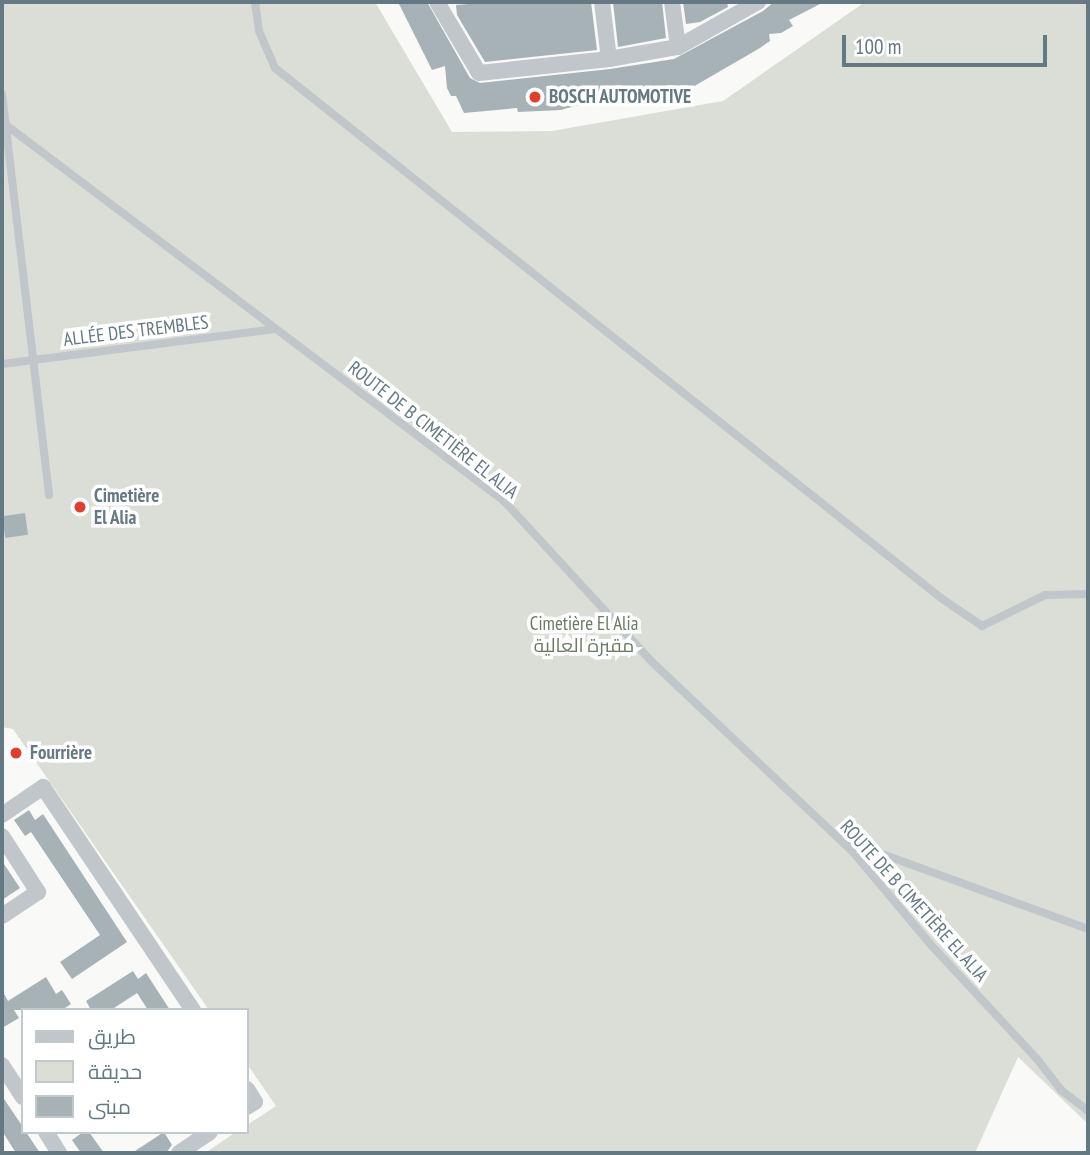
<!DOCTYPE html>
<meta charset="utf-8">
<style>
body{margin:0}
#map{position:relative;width:1090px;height:1155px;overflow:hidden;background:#f9f9f7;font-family:"PT Sans Narrow",Cairo,sans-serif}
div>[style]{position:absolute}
.green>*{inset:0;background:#daded6}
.building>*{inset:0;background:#a7b2b6;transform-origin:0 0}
.service>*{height:8px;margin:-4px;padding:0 4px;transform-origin:4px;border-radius:4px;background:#c0c6c9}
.minor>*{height:16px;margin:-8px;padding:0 8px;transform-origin:8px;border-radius:8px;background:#c0c6c9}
.dots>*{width:19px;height:19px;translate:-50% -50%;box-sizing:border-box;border:4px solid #fff;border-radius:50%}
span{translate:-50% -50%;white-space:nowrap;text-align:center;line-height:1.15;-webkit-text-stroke:7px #fff;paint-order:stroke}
.poi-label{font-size:19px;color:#647982;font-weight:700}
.left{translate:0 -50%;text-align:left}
.street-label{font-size:19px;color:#647982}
.park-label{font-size:19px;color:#6a7a63}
.frame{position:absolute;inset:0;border:4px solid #647982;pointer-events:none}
.legend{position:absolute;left:21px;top:1008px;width:228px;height:126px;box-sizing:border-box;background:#fff;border:2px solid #c1c9cd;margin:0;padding:9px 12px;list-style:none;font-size:21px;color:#647982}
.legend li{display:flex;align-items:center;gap:14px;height:35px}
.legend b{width:35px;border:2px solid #c1c9cd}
.scale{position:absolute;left:842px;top:35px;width:205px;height:32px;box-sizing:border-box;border:4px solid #647982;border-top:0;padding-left:9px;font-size:21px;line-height:24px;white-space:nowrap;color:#647982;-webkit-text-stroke:5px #fff;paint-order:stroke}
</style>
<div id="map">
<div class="green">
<i style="clip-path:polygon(2px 2px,375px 2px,452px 132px,552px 131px,723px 101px,865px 2px,1088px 2px,1088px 1124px,1018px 1057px,975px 1153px,205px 1153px,236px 1132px,247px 1132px,247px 1125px,276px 1106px,247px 1064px,247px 1010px,209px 1010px,13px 729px,2px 727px)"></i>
</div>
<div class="building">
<i style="clip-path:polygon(398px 2px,427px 2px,470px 78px,480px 83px,610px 69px,674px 59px,763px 11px,774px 2px,824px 2px,789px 20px,793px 26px,781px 33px,769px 34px,770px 41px,760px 48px,691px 88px,596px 100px,561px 110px,518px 112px,517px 108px,464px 113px,456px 96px,451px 96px,447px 88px,445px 66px,432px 70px)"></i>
<i style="clip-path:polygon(492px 2px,591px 2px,597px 50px,485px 62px,457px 15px,456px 5px)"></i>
<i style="clip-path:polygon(613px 2px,662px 2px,666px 38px,618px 47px)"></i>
<i style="clip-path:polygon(683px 2px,727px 2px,728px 7px,700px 22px,686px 24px)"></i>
<i style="left:25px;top:513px;width:22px;height:23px;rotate:82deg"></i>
<i style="clip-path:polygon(29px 810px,35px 820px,43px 814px,127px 942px,72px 979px,60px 962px,100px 935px,31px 832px,25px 836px,14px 820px)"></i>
<i style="clip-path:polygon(2px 861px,20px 888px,2px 900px)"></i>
<i style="clip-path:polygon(133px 971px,138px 979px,146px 973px,170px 1010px,148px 1010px,137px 993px,111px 1010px,91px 1010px,86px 1001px)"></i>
<i style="clip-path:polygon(46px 977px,56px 994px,62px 990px,71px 1004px,62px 1010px,14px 1010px,19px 1018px,2px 1028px,2px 990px,8px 1001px)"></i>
<i style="clip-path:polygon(2px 1096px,23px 1127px,23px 1132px,26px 1132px,40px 1153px,16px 1153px,2px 1131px)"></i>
<i style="clip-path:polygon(83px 1132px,89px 1132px,104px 1153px,81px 1153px,72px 1140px)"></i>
<i style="clip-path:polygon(164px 1132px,172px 1145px,166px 1153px,132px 1153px)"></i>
</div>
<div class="service">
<i style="left:255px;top:2px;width:29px;rotate:82deg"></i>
<i style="left:259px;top:31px;width:40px;rotate:66.6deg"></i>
<i style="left:275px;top:68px;width:851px;rotate:38.51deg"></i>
<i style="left:941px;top:598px;width:50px;rotate:34.3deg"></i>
<i style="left:982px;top:626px;width:70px;rotate:-26.2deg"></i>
<i style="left:1045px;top:595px;width:43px;rotate:-1.3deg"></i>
<i style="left:2px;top:94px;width:404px;rotate:83.3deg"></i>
<i style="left:6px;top:125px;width:624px;rotate:37.05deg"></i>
<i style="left:504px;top:501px;width:216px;rotate:47.4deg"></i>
<i style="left:650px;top:660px;width:278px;rotate:43.4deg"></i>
<i style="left:852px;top:851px;width:124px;rotate:49.9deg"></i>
<i style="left:932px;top:946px;width:154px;rotate:47.1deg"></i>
<i style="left:1037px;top:1059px;width:39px;rotate:52deg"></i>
<i style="left:1061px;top:1090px;width:34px;rotate:38deg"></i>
<i style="left:2px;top:364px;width:275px;rotate:-7.3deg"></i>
<i style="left:841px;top:839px;width:263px;rotate:20deg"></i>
</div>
<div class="minor">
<i style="left:437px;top:2px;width:82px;rotate:59.4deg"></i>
<i style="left:479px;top:73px;width:131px;rotate:-6.1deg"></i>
<i style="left:609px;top:59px;width:70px;rotate:-9.9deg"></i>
<i style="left:678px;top:47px;width:92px;rotate:-29.4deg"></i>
<i style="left:602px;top:2px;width:57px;rotate:83deg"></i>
<i style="left:672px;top:2px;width:45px;rotate:82.4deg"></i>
<i style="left:2px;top:815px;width:50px;rotate:-34.3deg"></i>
<i style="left:43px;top:787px;width:269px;rotate:56.1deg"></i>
<i style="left:2px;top:836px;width:67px;rotate:57.3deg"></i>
<i style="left:38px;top:892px;width:43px;rotate:146.3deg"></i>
<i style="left:2px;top:1065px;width:38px;rotate:57deg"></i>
<i style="left:247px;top:1089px;width:15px;rotate:58deg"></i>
<i style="left:255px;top:1102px;width:9px;rotate:148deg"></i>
<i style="left:46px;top:1132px;width:25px;rotate:58deg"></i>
<i style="left:179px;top:1153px;width:37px;rotate:-34deg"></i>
</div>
<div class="dots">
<i style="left:535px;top:97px;background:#e33e2d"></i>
<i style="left:80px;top:507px;background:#e33e2d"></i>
<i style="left:16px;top:753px;background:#e33e2d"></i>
</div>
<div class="poi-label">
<span class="left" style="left:549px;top:97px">BOSCH AUTOMOTIVE</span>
<span class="left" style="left:94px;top:507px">Cimetière<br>El Alia</span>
<span class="left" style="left:30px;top:753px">Fourrière</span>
</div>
<div class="street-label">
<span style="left:136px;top:331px;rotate:-7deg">ALLÉE DES TREMBLES</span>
<span style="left:433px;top:430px;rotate:38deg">ROUTE DE B CIMETIÈRE EL ALIA</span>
<span style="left:914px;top:901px;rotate:48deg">ROUTE DE B CIMETIÈRE EL ALIA</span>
</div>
<div class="park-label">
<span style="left:584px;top:635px">Cimetière El Alia<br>مقبرة العالية</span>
</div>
<div class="frame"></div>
<ul class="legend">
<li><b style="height:9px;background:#c0c6c9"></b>طريق</li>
<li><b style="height:19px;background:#daded6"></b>حديقة</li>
<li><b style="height:19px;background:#a7b2b6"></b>مبنى</li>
</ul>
<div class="scale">100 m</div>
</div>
